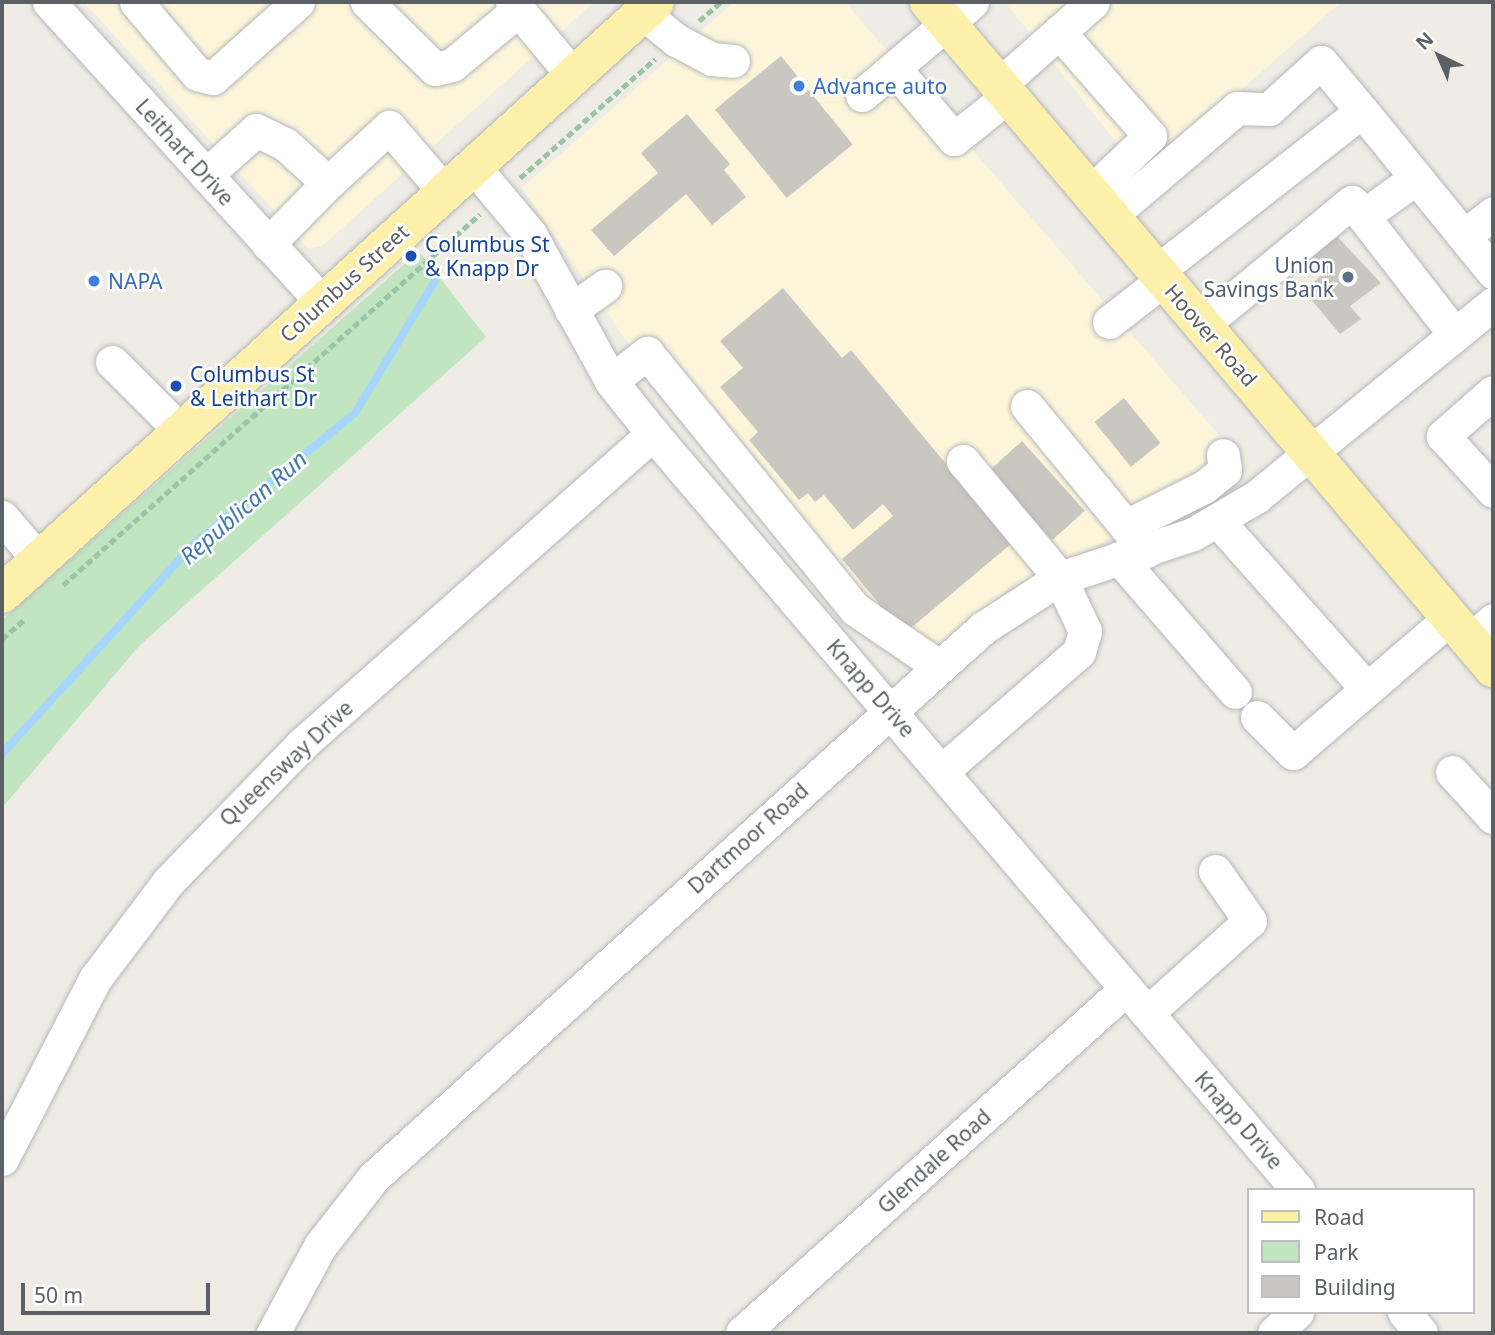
<!DOCTYPE html>
<style>
body{margin:0}
#map{position:relative;width:1495px;height:1335px;overflow:hidden;background:#eeece4;font-family:"Noto Sans",sans-serif}
div>[style]{position:absolute}
.commercial>*{inset:0;background:#fdf5da}
.green>*{inset:0;background:#c1e5c1}
.stream>*{height:8px;margin:-4px;padding:0 4px;transform-origin:4px;border-radius:4px;background:#a6d6fd}
.building>*{inset:0;background:#cac7c1;transform-origin:0 0}
.path>*{height:4.5px;margin-top:-2.25px;transform-origin:0;background:repeating-linear-gradient(90deg,#99c4a6 0 7px,transparent 0 10.5px)}
.roads{filter:drop-shadow(0 0 2px #b4b7bb) drop-shadow(0 0 2px #b4b7bb)}
.minor>*{height:33px;margin:-16.5px;padding:0 16.5px;transform-origin:16.5px;border-radius:16.5px;background:#fff}
.major>*{height:38px;margin:-19px;padding:0 19px;transform-origin:19px;border-radius:19px;background:#fdf0aa}
.dots>*{width:19px;height:19px;translate:-50% -50%;box-sizing:border-box;border:4px solid #fff;border-radius:50%}
span{translate:-50% -50%;white-space:nowrap;text-align:center;line-height:1.15;-webkit-text-stroke:5px #fff;paint-order:stroke}
.shop-label{font-size:21px;color:#366cbe}
.left{translate:0 -50%;text-align:left}
.street-label{font-size:21px;color:#5c6064}
.transit-label{font-size:21px;color:#164399}
.service-label{font-size:21px;color:#4e5e75}
.right{translate:-100% -50%;text-align:right}
.water-label{font-size:23px;color:#4277ae;font-style:italic}
.frame{position:absolute;inset:0;border:4px solid #5c6064;pointer-events:none}
.legend{position:absolute;left:1247px;top:1188px;width:228px;height:126px;box-sizing:border-box;background:#fff;border:2px solid #bebfc1;margin:0;padding:9px 12px;list-style:none;font-size:21px;color:#5c6064}
.legend li{display:flex;align-items:center;gap:14px;height:35px}
.legend b{width:35px;border:2px solid #bebfc1}
.north{position:absolute;left:1404px;top:21px;width:70px;height:70px;-webkit-text-stroke:5px #fff;paint-order:stroke;rotate:316deg;font-size:19px;font-weight:700;line-height:28px;text-align:center;color:#5c6064}
.north::after{content:'';display:block;margin:auto;width:24px;height:32px;background:#5c6064;clip-path:polygon(50% 0,100% 100%,50% 72%,0 100%)}
.scale{position:absolute;left:21px;top:1283px;width:189px;height:32px;box-sizing:border-box;border:4px solid #5c6064;border-top:0;padding-left:9px;font-size:21px;line-height:24px;white-space:nowrap;color:#5c6064;-webkit-text-stroke:5px #fff;paint-order:stroke}
</style>
<div id="map">
<div class="commercial">
<i style="clip-path:polygon(84px 2px,594px 2px,322px 246px,309px 249px)"></i>
<i style="clip-path:polygon(734px 2px,845px 2px,1243px 463px,1230px 479px,1006px 590px,920px 662px,651px 377px,522px 188px)"></i>
<i style="clip-path:polygon(1005px 2px,1341px 2px,1143px 176px)"></i>
</div>
<div class="green">
<i style="clip-path:polygon(419px 251px,486px 337px,139px 646px,2px 808px,2px 620px)"></i>
</div>
<div class="stream">
<i style="left:2px;top:754px;width:286px;rotate:-47.6deg"></i>
<i style="left:195px;top:543px;width:206px;rotate:-39.1deg"></i>
<i style="left:355px;top:413px;width:157px;rotate:-58.8deg"></i>
</div>
<div class="building">
<i style="left:781px;top:56px;width:114px;height:85px;rotate:51deg"></i>
<i style="clip-path:polygon(687px 114px,730px 164px,724px 170px,746px 197px,712px 225px,686px 194px,614px 256px,591px 230px,658px 173px,641px 153px)"></i>
<i style="clip-path:polygon(1331px 230px,1381px 283px,1350px 306px,1361px 319px,1340px 334px,1304px 291px,1326px 271px,1307px 250px)"></i>
<i style="clip-path:polygon(783px 288px,842px 358px,851px 350px,1012px 543px,904px 634px,842px 559px,893px 516px,883px 504px,853px 530px,824px 495px,815px 502px,808px 493px,799px 500px,749px 440px,758px 432px,720px 387px,743px 368px,720px 341px)"></i>
<i style="left:1124px;top:398px;width:58px;height:38px;rotate:51deg"></i>
<i style="left:1022px;top:441px;width:94px;height:44px;rotate:48deg"></i>
</div>
<div class="path">
<i style="left:699px;top:21px;width:29px;rotate:-41deg"></i>
<i style="left:520px;top:178px;width:180px;rotate:-41.4deg"></i>
<i style="left:63px;top:585px;width:558px;rotate:-41.66deg"></i>
<i style="left:2px;top:639px;width:30px;rotate:-41deg"></i>
</div>
<div class="roads">
<div class="minor">
<i style="left:49px;top:2px;width:406px;rotate:47.7deg"></i>
<i style="left:136px;top:2px;width:94px;rotate:49.7deg"></i>
<i style="left:197px;top:74px;width:16px;rotate:14deg"></i>
<i style="left:213px;top:78px;width:114px;rotate:-41.8deg"></i>
<i style="left:367px;top:2px;width:95px;rotate:44.6deg"></i>
<i style="left:435px;top:69px;width:17px;rotate:-13deg"></i>
<i style="left:452px;top:65px;width:86px;rotate:-39.8deg"></i>
<i style="left:512px;top:2px;width:97px;rotate:50.4deg"></i>
<i style="left:643px;top:13px;width:43px;rotate:39.3deg"></i>
<i style="left:676px;top:40px;width:41px;rotate:27.8deg"></i>
<i style="left:712px;top:59px;width:21px;rotate:5deg"></i>
<i style="left:1059px;top:32px;width:138px;rotate:48.8deg"></i>
<i style="left:1150px;top:136px;width:83px;rotate:136.5deg"></i>
<i style="left:894px;top:68px;width:93px;rotate:49.8deg"></i>
<i style="left:954px;top:139px;width:69px;rotate:-38.5deg"></i>
<i style="left:999px;top:85px;width:125px;rotate:-41.4deg"></i>
<i style="left:862px;top:95px;width:144px;rotate:-40.2deg"></i>
<i style="left:1362px;top:111px;width:208px;rotate:50.9deg"></i>
<i style="left:474px;top:167px;width:87px;rotate:50.1deg"></i>
<i style="left:530px;top:234px;width:168px;rotate:61.1deg"></i>
<i style="left:611px;top:381px;width:68px;rotate:51.6deg"></i>
<i style="left:653px;top:434px;width:994px;rotate:49.53deg"></i>
<i style="left:206px;top:175px;width:67px;rotate:-42deg"></i>
<i style="left:256px;top:130px;width:32px;rotate:26deg"></i>
<i style="left:285px;top:144px;width:58px;rotate:42.2deg"></i>
<i style="left:328px;top:183px;width:83px;rotate:-42.6deg"></i>
<i style="left:389px;top:127px;width:86px;rotate:49.3deg"></i>
<i style="left:1363px;top:216px;width:65px;rotate:-35.6deg"></i>
<i style="left:1109px;top:217px;width:168px;rotate:-40.4deg"></i>
<i style="left:1237px;top:108px;width:32px;rotate:2deg"></i>
<i style="left:1269px;top:109px;width:70px;rotate:-42.1deg"></i>
<i style="left:1321px;top:62px;width:64px;rotate:50.1deg"></i>
<i style="left:1362px;top:111px;width:261px;rotate:142deg"></i>
<i style="left:1464px;top:236px;width:37px;rotate:-38deg"></i>
<i style="left:268px;top:244px;width:86px;rotate:-45.5deg"></i>
<i style="left:571px;top:310px;width:42px;rotate:-35.2deg"></i>
<i style="left:1109px;top:322px;width:68px;rotate:-37.9deg"></i>
<i style="left:1202px;top:325px;width:194px;rotate:-39.4deg"></i>
<i style="left:1352px;top:202px;width:168px;rotate:52.2deg"></i>
<i style="left:112px;top:362px;width:99px;rotate:45deg"></i>
<i style="left:611px;top:381px;width:46px;rotate:-37.9deg"></i>
<i style="left:647px;top:353px;width:330px;rotate:50.9deg"></i>
<i style="left:855px;top:609px;width:103px;rotate:34.3deg"></i>
<i style="left:1493px;top:392px;width:67px;rotate:138.7deg"></i>
<i style="left:1443px;top:436px;width:74px;rotate:47.7deg"></i>
<i style="left:1027px;top:406px;width:188px;rotate:50.6deg"></i>
<i style="left:2px;top:517px;width:57px;rotate:49.3deg"></i>
<i style="left:1217px;top:520px;width:226px;rotate:48.4deg"></i>
<i style="left:1126px;top:526px;width:87px;rotate:-26.6deg"></i>
<i style="left:1204px;top:487px;width:27px;rotate:-39deg"></i>
<i style="left:1225px;top:470px;width:15px;rotate:-98deg"></i>
<i style="left:1119px;top:558px;width:177px;rotate:49.1deg"></i>
<i style="left:1470px;top:641px;width:31px;rotate:-42deg"></i>
<i style="left:1257px;top:717px;width:51px;rotate:45deg"></i>
<i style="left:1293px;top:753px;width:207px;rotate:-40.7deg"></i>
<i style="left:942px;top:771px;width:181px;rotate:-41deg"></i>
<i style="left:1079px;top:652px;width:22px;rotate:-74deg"></i>
<i style="left:1085px;top:631px;width:59px;rotate:-115.3deg"></i>
<i style="left:1060px;top:578px;width:152px;rotate:-129.7deg"></i>
<i style="left:1452px;top:772px;width:61px;rotate:47.7deg"></i>
<i style="left:1147px;top:1013px;width:138px;rotate:-41.8deg"></i>
<i style="left:1250px;top:921px;width:61px;rotate:-125deg"></i>
<i style="left:2px;top:1159px;width:203px;rotate:-62.7deg"></i>
<i style="left:95px;top:979px;width:121px;rotate:-53deg"></i>
<i style="left:168px;top:882px;width:191px;rotate:-45.8deg"></i>
<i style="left:301px;top:745px;width:470px;rotate:-41.5deg"></i>
<i style="left:1404px;top:1312px;width:27px;rotate:51deg"></i>
<i style="left:273px;top:1333px;width:99px;rotate:-61.6deg"></i>
<i style="left:320px;top:1246px;width:88px;rotate:-52deg"></i>
<i style="left:374px;top:1177px;width:820px;rotate:-42.03deg"></i>
<i style="left:983px;top:628px;width:92px;rotate:-33deg"></i>
<i style="left:1060px;top:578px;width:140px;rotate:-18.3deg"></i>
<i style="left:1193px;top:534px;width:73px;rotate:-30.4deg"></i>
<i style="left:1256px;top:497px;width:306px;rotate:-39.2deg"></i>
<i style="left:742px;top:1333px;width:516px;rotate:-41.86deg"></i>
<i style="left:1274px;top:1333px;width:31px;rotate:-42deg"></i>
</div>
<div class="major">
<i style="left:929px;top:2px;width:873px;rotate:49.74deg"></i>
<i style="left:2px;top:594px;width:881px;rotate:-42.19deg"></i>
</div>
</div>
<div class="dots">
<i style="left:799px;top:86px;background:#3f7fe0"></i>
<i style="left:411px;top:256px;background:#1a4fb4"></i>
<i style="left:1348px;top:277px;background:#5c6f8a"></i>
<i style="left:94px;top:281px;background:#3f7fe0"></i>
<i style="left:176px;top:386px;background:#1a4fb4"></i>
</div>
<div class="shop-label">
<span class="left" style="left:813px;top:86px">Advance auto</span>
<span class="left" style="left:108px;top:281px">NAPA</span>
</div>
<div class="street-label">
<span style="left:185px;top:152px;rotate:48deg">Leithart Drive</span>
<span style="left:344px;top:283px;rotate:-42deg">Columbus Street</span>
<span style="left:1211px;top:335px;rotate:49deg">Hoover Road</span>
<span style="left:871px;top:688px;rotate:49deg">Knapp Drive</span>
<span style="left:286px;top:763px;rotate:-43deg">Queensway Drive</span>
<span style="left:748px;top:838px;rotate:-42deg">Dartmoor Road</span>
<span style="left:1239px;top:1120px;rotate:49deg">Knapp Drive</span>
<span style="left:934px;top:1161px;rotate:-42deg">Glendale Road</span>
</div>
<div class="transit-label">
<span class="left" style="left:425px;top:256px">Columbus St<br>&amp; Knapp Dr</span>
<span class="left" style="left:190px;top:386px">Columbus St<br>&amp; Leithart Dr</span>
</div>
<div class="service-label">
<span class="right" style="left:1334px;top:277px">Union<br>Savings Bank</span>
</div>
<div class="water-label">
<span style="left:243px;top:507px;rotate:-41deg">Republican Run</span>
</div>
<div class="frame"></div>
<ul class="legend">
<li><b style="height:9px;background:#fdf0aa"></b>Road</li>
<li><b style="height:19px;background:#c1e5c1"></b>Park</li>
<li><b style="height:19px;background:#cac7c1"></b>Building</li>
</ul>
<div class="north">N</div>
<div class="scale">50 m</div>
</div>
